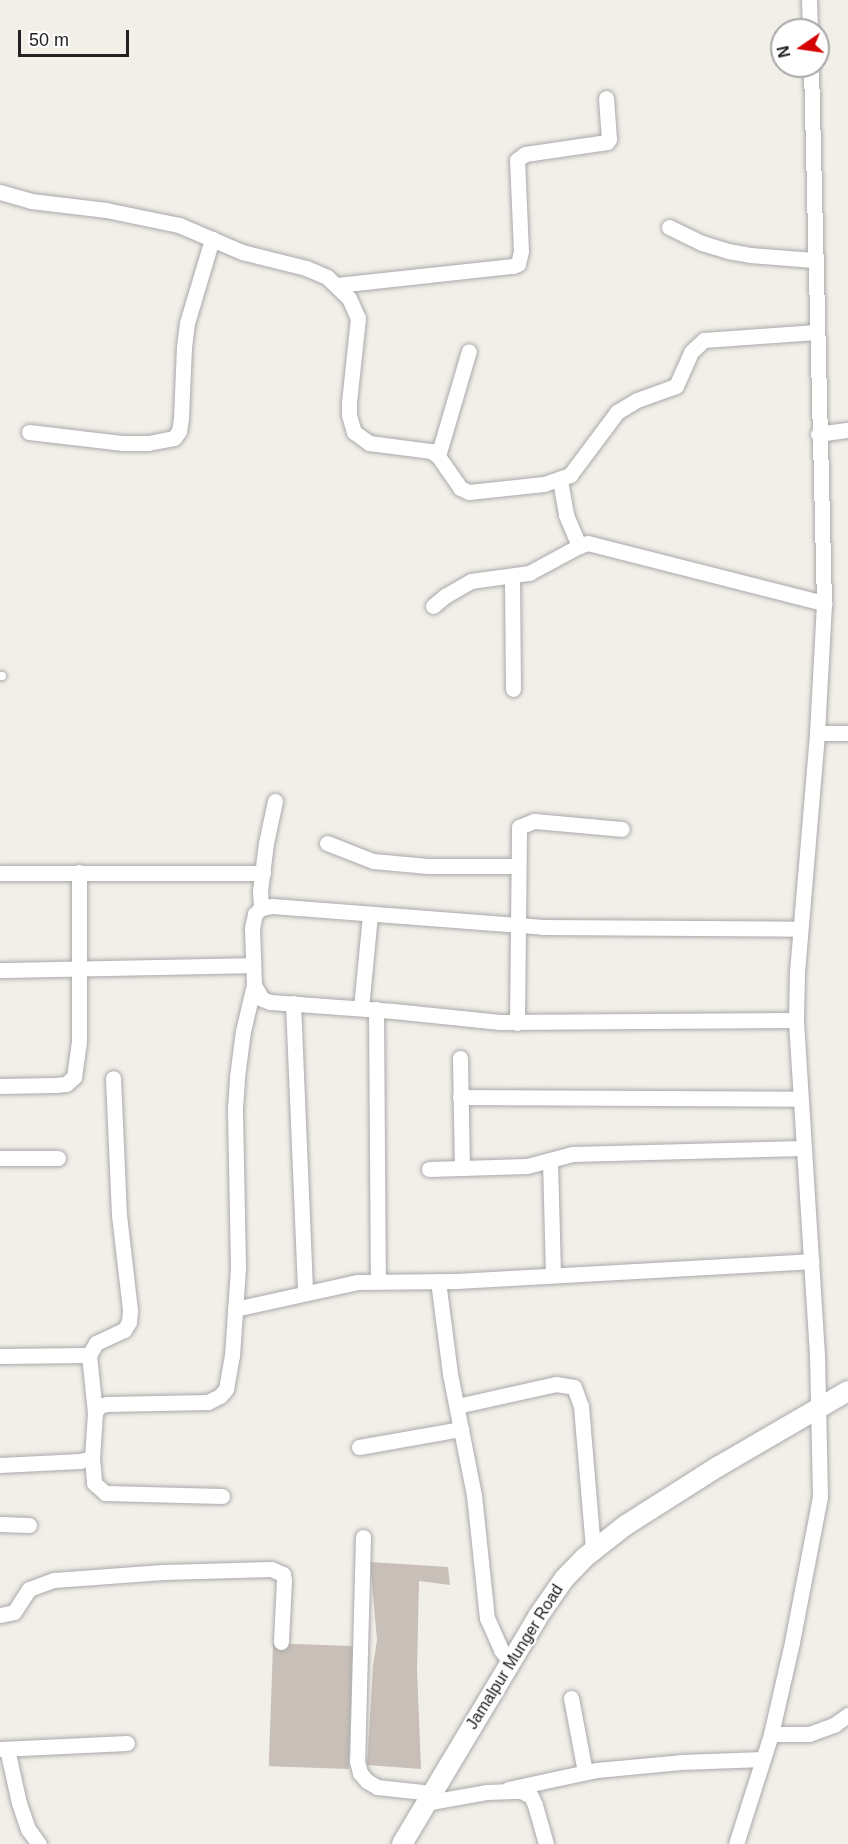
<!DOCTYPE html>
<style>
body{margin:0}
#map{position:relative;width:848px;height:1844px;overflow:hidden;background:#f2efe9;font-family:Arial,sans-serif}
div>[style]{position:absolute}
.building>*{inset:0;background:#c7bfb8;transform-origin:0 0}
.roads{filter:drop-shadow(0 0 2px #a9a9a9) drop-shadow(0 0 2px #a9a9a9)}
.service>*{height:8px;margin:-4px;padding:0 4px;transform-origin:4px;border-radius:4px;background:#fff}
.minor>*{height:15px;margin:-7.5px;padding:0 7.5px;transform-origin:7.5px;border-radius:7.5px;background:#fff}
.tertiary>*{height:20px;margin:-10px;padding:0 10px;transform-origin:10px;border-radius:10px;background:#fff}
span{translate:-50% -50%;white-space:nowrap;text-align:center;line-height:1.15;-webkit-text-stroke:4.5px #fff;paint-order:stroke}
.street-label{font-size:16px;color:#222}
.north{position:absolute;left:770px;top:18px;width:60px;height:60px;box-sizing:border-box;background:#fff;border:2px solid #a7a7a7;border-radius:50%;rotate:257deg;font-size:16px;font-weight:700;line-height:24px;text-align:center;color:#222}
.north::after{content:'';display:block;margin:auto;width:21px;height:27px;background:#d40000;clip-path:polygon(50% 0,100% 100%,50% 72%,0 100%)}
.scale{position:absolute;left:18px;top:30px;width:111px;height:27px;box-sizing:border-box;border:3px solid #222;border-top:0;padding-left:8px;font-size:18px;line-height:21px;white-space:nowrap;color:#222;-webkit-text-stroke:4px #fff;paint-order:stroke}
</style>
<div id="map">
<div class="building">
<i style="clip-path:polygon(370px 1562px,448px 1567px,450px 1585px,419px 1581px,417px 1670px,421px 1769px,367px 1765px,373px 1666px,377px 1640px)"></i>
<i style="left:353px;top:1646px;width:123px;height:80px;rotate:92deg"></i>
</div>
<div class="roads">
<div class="service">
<i style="left:0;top:676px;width:2px"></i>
</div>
<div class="minor">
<i style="left:809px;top:0;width:30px;rotate:88deg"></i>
<i style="left:0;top:192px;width:32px;rotate:16deg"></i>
<i style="left:31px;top:201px;width:76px;rotate:6.8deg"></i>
<i style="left:106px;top:210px;width:75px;rotate:11.6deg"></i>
<i style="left:179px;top:225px;width:69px;rotate:23.2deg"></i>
<i style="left:242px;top:252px;width:66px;rotate:14deg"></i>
<i style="left:306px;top:268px;width:23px;rotate:23deg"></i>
<i style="left:327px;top:277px;width:30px;rotate:44deg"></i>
<i style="left:349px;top:298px;width:22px;rotate:66deg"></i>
<i style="left:358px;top:318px;width:84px;rotate:96.1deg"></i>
<i style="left:349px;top:402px;width:13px;rotate:90deg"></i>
<i style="left:349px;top:415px;width:18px;rotate:74deg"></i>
<i style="left:354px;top:432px;width:19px;rotate:36deg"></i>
<i style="left:369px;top:443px;width:63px;rotate:7.4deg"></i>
<i style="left:431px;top:451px;width:9px;rotate:36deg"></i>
<i style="left:438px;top:456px;width:39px;rotate:55deg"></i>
<i style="left:460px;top:488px;width:10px;rotate:24deg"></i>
<i style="left:469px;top:492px;width:75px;rotate:-6.1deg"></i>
<i style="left:544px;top:484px;width:28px;rotate:-19deg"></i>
<i style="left:570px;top:475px;width:79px;rotate:-53.3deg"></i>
<i style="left:617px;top:412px;width:23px;rotate:-31deg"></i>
<i style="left:637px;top:400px;width:41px;rotate:-19.7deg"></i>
<i style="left:676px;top:386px;width:37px;rotate:-66deg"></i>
<i style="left:691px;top:352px;width:18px;rotate:-43deg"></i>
<i style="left:704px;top:340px;width:112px;rotate:-4.1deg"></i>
<i style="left:669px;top:227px;width:37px;rotate:26deg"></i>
<i style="left:702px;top:243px;width:27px;rotate:17deg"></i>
<i style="left:728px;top:251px;width:22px;rotate:10deg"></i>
<i style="left:750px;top:255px;width:64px;rotate:4.5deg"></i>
<i style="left:337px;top:285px;width:177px;rotate:-6.2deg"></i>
<i style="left:513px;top:266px;width:5px;rotate:-22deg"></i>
<i style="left:518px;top:264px;width:13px;rotate:-77deg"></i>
<i style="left:521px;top:251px;width:91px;rotate:-92.5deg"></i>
<i style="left:517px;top:160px;width:10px;rotate:-37deg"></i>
<i style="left:525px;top:154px;width:83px;rotate:-8.3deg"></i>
<i style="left:607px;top:142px;width:4px;rotate:-56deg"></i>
<i style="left:609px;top:139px;width:41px;rotate:-94.2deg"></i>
<i style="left:29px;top:432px;width:95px;rotate:6.7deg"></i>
<i style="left:123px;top:443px;width:25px"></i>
<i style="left:148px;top:443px;width:26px;rotate:-11deg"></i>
<i style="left:174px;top:438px;width:9px;rotate:-54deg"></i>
<i style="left:179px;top:431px;width:13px;rotate:-81deg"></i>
<i style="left:181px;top:418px;width:71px;rotate:-87.6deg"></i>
<i style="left:184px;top:347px;width:24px;rotate:-83deg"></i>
<i style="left:187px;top:323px;width:88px;rotate:-73.4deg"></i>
<i style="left:818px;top:434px;width:30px;rotate:-8deg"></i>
<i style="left:438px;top:456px;width:109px;rotate:-73.6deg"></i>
<i style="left:560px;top:480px;width:36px;rotate:80deg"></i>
<i style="left:566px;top:515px;width:34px;rotate:67deg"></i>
<i style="left:512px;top:577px;width:112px;rotate:89.5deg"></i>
<i style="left:433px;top:606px;width:16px;rotate:-40deg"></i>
<i style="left:445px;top:596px;width:30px;rotate:-30deg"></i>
<i style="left:471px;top:581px;width:59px;rotate:-7.9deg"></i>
<i style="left:529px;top:573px;width:57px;rotate:-28.4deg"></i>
<i style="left:579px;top:546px;width:9px;rotate:-18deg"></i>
<i style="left:588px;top:543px;width:244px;rotate:14.3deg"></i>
<i style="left:817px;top:733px;width:31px"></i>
<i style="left:327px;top:843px;width:49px;rotate:21.4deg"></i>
<i style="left:373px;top:861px;width:55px;rotate:5.2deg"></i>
<i style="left:428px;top:866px;width:89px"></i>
<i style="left:0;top:873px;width:263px"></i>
<i style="left:261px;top:908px;width:17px;rotate:-93deg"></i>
<i style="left:260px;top:891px;width:48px;rotate:-82.9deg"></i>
<i style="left:266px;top:843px;width:43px;rotate:-77.9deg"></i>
<i style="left:0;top:970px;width:252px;rotate:-1.1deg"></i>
<i style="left:293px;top:1003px;width:289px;rotate:87.6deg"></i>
<i style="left:361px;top:1008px;width:94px;rotate:-84.5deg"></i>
<i style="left:376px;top:1009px;width:272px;rotate:89.6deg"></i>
<i style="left:796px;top:1020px;width:296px;rotate:179.6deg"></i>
<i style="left:500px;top:1022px;width:107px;rotate:-174.1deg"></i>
<i style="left:394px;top:1011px;width:124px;rotate:-175.8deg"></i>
<i style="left:270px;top:1002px;width:9px;rotate:-159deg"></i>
<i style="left:262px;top:999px;width:16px;rotate:-120deg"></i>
<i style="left:254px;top:985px;width:57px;rotate:-92deg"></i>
<i style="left:252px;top:928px;width:14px;rotate:-78deg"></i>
<i style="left:255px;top:914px;width:8px;rotate:-45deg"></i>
<i style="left:261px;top:908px;width:11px;rotate:-10deg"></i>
<i style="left:272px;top:906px;width:272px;rotate:4.4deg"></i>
<i style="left:543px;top:927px;width:257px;rotate:0.4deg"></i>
<i style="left:517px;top:1023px;width:196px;rotate:-89.4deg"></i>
<i style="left:519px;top:827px;width:16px;rotate:-22deg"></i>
<i style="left:534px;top:821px;width:88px;rotate:5.2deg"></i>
<i style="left:460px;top:1058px;width:110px;rotate:89deg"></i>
<i style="left:0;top:1086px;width:55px;rotate:-1deg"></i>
<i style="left:55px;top:1085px;width:11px;rotate:-5deg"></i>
<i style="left:66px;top:1084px;width:11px;rotate:-41deg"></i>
<i style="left:74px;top:1077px;width:36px;rotate:-82deg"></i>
<i style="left:79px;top:1041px;width:169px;rotate:-90deg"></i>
<i style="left:460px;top:1097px;width:340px;rotate:0.3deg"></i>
<i style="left:0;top:1158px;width:58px"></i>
<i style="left:550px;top:1160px;width:115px;rotate:88.5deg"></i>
<i style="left:429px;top:1169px;width:98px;rotate:-1.8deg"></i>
<i style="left:527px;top:1166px;width:47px;rotate:-14.9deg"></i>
<i style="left:572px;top:1154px;width:231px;rotate:-1.5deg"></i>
<i style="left:438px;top:1281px;width:94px;rotate:82.6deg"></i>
<i style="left:450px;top:1374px;width:123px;rotate:78.8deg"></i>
<i style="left:474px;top:1495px;width:124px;rotate:84deg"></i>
<i style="left:487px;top:1618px;width:35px;rotate:66deg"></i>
<i style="left:501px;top:1650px;width:14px;rotate:51deg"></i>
<i style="left:235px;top:1309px;width:126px;rotate:-12.4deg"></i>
<i style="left:358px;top:1282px;width:97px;rotate:-0.6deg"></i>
<i style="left:455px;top:1281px;width:357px;rotate:-3.2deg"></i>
<i style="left:0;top:1356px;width:89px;rotate:-0.6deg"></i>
<i style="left:457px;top:1406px;width:101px;rotate:-12.5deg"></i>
<i style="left:556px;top:1384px;width:18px;rotate:9deg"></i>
<i style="left:574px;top:1387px;width:20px;rotate:70deg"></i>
<i style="left:581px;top:1406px;width:144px;rotate:85.2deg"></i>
<i style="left:95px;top:1413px;width:58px;rotate:-95.9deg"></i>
<i style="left:89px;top:1355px;width:14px;rotate:-60deg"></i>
<i style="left:96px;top:1343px;width:31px;rotate:-25deg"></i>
<i style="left:124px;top:1330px;width:9px;rotate:-58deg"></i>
<i style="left:129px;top:1322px;width:12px;rotate:-85deg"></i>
<i style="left:130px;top:1310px;width:96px;rotate:-96.6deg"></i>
<i style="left:119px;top:1215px;width:137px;rotate:-92.5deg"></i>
<i style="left:359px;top:1447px;width:104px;rotate:-10deg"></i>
<i style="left:92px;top:1458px;width:25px;rotate:85deg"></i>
<i style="left:94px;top:1483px;width:15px;rotate:42deg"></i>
<i style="left:105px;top:1493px;width:117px;rotate:1.5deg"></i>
<i style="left:0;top:1465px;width:80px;rotate:-2.9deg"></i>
<i style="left:80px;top:1461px;width:12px;rotate:-14deg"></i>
<i style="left:92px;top:1458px;width:45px;rotate:-86.2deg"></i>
<i style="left:95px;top:1413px;width:8px;rotate:-60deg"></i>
<i style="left:99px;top:1406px;width:8px;rotate:-14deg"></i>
<i style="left:107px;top:1404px;width:101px;rotate:-1.1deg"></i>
<i style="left:208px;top:1402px;width:13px;rotate:-27deg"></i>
<i style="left:220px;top:1396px;width:9px;rotate:-49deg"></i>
<i style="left:226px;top:1389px;width:34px;rotate:-80deg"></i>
<i style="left:232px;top:1356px;width:89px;rotate:-86.1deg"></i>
<i style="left:238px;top:1267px;width:159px;rotate:-91.1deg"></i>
<i style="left:235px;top:1108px;width:31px;rotate:-86deg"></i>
<i style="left:237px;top:1077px;width:46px;rotate:-82.6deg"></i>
<i style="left:243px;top:1031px;width:47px;rotate:-76.6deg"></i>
<i style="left:0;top:1524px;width:29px;rotate:2deg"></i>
<i style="left:363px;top:1537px;width:224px;rotate:91.5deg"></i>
<i style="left:357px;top:1761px;width:12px;rotate:76deg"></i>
<i style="left:360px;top:1773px;width:11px;rotate:49deg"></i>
<i style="left:367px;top:1781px;width:12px;rotate:31deg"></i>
<i style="left:377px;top:1787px;width:55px;rotate:6.2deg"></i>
<i style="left:0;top:1615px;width:14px;rotate:-12deg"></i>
<i style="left:14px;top:1612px;width:27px;rotate:-57deg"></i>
<i style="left:29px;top:1589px;width:27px;rotate:-20deg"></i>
<i style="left:54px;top:1580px;width:109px;rotate:-4.2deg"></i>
<i style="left:163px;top:1572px;width:108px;rotate:-1.6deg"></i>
<i style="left:271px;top:1569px;width:13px;rotate:23deg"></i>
<i style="left:283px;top:1574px;width:6px;rotate:81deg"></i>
<i style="left:284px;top:1580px;width:62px;rotate:92.8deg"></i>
<i style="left:571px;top:1698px;width:75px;rotate:79.3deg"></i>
<i style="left:771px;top:1734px;width:38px"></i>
<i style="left:809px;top:1734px;width:27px;rotate:-20deg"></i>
<i style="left:834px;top:1725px;width:17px;rotate:-36deg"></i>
<i style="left:0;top:1749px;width:127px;rotate:-2.7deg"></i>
<i style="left:7px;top:1749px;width:55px;rotate:77.5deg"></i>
<i style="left:19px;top:1803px;width:28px;rotate:71deg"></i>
<i style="left:28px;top:1829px;width:19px;rotate:54deg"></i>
<i style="left:508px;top:1789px;width:91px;rotate:-12.1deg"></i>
<i style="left:597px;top:1770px;width:84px;rotate:-5.4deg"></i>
<i style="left:681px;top:1762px;width:82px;rotate:-2.1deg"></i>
<i style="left:425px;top:1803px;width:62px;rotate:-10.2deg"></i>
<i style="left:486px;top:1792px;width:35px;rotate:-2deg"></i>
<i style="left:521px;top:1791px;width:11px;rotate:27deg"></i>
<i style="left:531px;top:1796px;width:10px;rotate:66deg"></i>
<i style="left:535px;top:1805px;width:41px;rotate:74.2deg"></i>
<i style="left:736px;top:1844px;width:115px;rotate:-72.3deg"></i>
<i style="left:771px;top:1734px;width:94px;rotate:-77.1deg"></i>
<i style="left:792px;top:1642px;width:148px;rotate:-79.1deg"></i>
<i style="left:820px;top:1497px;width:142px;rotate:-91.2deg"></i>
<i style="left:817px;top:1355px;width:336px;rotate:-93.6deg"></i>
<i style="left:796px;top:1020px;width:48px;rotate:-88.8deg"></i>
<i style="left:797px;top:972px;width:240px;rotate:-85.2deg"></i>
<i style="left:817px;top:733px;width:130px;rotate:-86.9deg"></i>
<i style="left:824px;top:603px;width:537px;rotate:-91.39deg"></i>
</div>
<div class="tertiary">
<i style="left:402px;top:1844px;width:263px;rotate:-59.1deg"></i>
<i style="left:537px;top:1618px;width:47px;rotate:-55.3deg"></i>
<i style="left:564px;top:1579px;width:29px;rotate:-46deg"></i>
<i style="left:584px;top:1558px;width:53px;rotate:-38.2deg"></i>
<i style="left:626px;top:1525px;width:110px;rotate:-32.4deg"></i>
<i style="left:719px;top:1466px;width:149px;rotate:-30.2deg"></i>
</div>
</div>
<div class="street-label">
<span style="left:515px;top:1657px;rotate:-58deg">Jamalpur Munger Road</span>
</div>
<div class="north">N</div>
<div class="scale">50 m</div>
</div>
